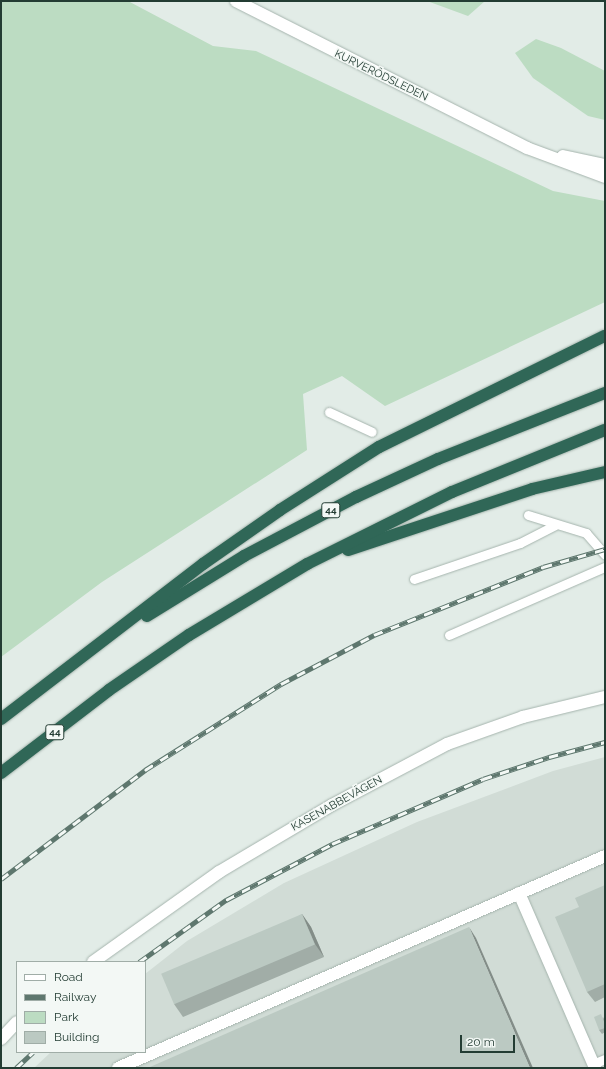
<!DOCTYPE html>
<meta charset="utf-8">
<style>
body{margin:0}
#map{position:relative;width:606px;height:1069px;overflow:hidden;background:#e2ece7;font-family:Raleway,sans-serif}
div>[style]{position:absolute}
.built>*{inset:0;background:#d1dcd6}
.green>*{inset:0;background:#bcdcc2}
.roads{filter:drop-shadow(0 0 1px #a5b4ad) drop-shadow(0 0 1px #a5b4ad)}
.service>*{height:9px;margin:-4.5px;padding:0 4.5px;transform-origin:4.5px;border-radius:4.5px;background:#fff}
.minor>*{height:12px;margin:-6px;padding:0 6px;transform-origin:6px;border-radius:6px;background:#fff}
.secondary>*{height:12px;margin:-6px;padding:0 6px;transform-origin:6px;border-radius:6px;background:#fff}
.motorway>*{height:12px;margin:-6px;padding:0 6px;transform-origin:6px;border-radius:6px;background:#306757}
.rail>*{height:4.5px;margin-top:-2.25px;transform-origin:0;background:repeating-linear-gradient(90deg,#f3f8f5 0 9px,#5e776e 0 18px);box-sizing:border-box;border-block:1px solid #5e776e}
.wall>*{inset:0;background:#a1ada7}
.shaded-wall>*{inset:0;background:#838d88}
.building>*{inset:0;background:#bbc9c2;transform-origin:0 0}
span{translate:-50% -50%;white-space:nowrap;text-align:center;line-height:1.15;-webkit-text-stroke:3px #f3f8f5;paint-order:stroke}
.shield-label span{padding:1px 3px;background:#f3f8f5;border:1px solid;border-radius:3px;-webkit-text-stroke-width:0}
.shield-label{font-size:10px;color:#233c33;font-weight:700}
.street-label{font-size:11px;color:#233c33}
.frame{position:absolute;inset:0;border:2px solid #233c33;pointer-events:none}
.legend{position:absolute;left:16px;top:961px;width:130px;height:92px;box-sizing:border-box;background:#f3f8f5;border:1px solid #a0ada7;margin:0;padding:5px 7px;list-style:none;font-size:12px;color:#233c33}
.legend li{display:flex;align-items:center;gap:8px;height:20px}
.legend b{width:20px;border:1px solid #a0ada7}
.scale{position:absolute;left:460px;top:1035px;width:55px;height:18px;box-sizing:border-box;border:2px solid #233c33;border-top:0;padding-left:5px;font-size:12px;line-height:14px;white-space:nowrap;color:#233c33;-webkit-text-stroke:3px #f3f8f5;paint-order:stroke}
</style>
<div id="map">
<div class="built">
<i style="clip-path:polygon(605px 757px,605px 1068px,34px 1068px,51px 1052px,145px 1052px,145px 974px,187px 941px,284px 883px,417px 822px,553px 771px)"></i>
</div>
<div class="green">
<i style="clip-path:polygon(1px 1px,128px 1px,213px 46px,256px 51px,553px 191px,605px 201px,605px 302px,385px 406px,342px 376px,303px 394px,307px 450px,102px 582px,1px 657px)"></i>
<i style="clip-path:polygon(427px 1px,485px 1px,468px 16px)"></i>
<i style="clip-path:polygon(536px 39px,561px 48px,605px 71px,605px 120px,588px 116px,533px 78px,515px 53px)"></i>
</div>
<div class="roads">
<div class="service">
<i style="left:329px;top:412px;width:47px;rotate:24.9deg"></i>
<i style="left:528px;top:515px;width:61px;rotate:17.2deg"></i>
<i style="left:586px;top:533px;width:29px;rotate:49deg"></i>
<i style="left:414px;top:579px;width:112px;rotate:-18.8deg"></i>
<i style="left:520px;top:543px;width:39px;rotate:-27deg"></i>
<i style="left:449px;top:635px;width:170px;rotate:-23.6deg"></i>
<i style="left:593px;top:1064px;width:13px;rotate:-23deg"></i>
</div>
<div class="minor">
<i style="left:519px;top:893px;width:191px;rotate:66.5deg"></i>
<i style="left:93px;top:962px;width:155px;rotate:-35.5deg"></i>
<i style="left:219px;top:872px;width:131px;rotate:-30.7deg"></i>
<i style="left:332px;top:805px;width:130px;rotate:-27.9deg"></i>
<i style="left:447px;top:744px;width:81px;rotate:-19.6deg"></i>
<i style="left:523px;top:717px;width:84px;rotate:-13.7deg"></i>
<i style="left:1px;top:1039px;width:23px;rotate:-47deg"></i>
<i style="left:118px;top:1068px;width:531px;rotate:-23.52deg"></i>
</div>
<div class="secondary">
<i style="left:236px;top:1px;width:326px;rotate:26.8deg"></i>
<i style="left:527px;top:148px;width:83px;rotate:20.4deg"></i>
<i style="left:563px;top:156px;width:43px;rotate:12.1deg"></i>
</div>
<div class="motorway">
<i style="left:348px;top:550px;width:194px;rotate:-18.3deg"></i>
<i style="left:532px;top:489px;width:75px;rotate:-13.1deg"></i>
<i style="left:147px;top:616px;width:114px;rotate:-31.7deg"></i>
<i style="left:244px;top:556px;width:127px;rotate:-27.8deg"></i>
<i style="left:356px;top:497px;width:90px;rotate:-24.9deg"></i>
<i style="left:438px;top:459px;width:180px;rotate:-21.6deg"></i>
<i style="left:1px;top:719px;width:255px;rotate:-37.5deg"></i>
<i style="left:203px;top:564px;width:94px;rotate:-35deg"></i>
<i style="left:280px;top:510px;width:117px;rotate:-32.5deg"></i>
<i style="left:379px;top:447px;width:252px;rotate:-26.2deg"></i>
<i style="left:1px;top:773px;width:136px;rotate:-37.5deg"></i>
<i style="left:109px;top:690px;width:97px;rotate:-34.5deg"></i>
<i style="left:189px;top:635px;width:138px;rotate:-31deg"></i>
<i style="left:307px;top:564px;width:162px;rotate:-26.4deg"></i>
<i style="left:452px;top:492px;width:165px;rotate:-22.1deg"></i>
</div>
</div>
<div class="rail">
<i style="left:1px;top:879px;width:181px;rotate:-37.1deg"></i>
<i style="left:145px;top:770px;width:161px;rotate:-32.3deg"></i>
<i style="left:281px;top:684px;width:105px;rotate:-27.8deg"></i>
<i style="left:374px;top:635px;width:182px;rotate:-21.9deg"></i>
<i style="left:543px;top:567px;width:65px;rotate:-16.2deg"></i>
<i style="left:139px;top:962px;width:107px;rotate:-35.5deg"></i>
<i style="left:226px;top:900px;width:120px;rotate:-27.8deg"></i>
<i style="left:332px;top:844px;width:164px;rotate:-23.3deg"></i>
<i style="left:483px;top:779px;width:70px;rotate:-18.4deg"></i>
<i style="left:549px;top:757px;width:58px;rotate:-15deg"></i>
<i style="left:16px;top:1068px;width:23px;rotate:-43deg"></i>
</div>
<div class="wall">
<i style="clip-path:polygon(605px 885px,605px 997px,595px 1002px,587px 992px,579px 907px)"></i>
<i style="clip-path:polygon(302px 914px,311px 927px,324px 957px,183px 1017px,174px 1004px)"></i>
<i style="clip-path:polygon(603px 1017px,605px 1021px,605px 1032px,602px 1034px,599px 1030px)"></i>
</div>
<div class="shaded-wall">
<i style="clip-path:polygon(302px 914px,311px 927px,324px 957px,315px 944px)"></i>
<i style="clip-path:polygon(469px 927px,476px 938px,533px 1068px,530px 1068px)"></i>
</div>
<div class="building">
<i style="clip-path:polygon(605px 885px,605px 984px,587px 992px,555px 917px,579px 907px,575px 898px)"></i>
<i style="left:302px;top:914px;width:33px;height:153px;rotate:67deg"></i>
<i style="clip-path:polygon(469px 927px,530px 1068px,150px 1068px,150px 1067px)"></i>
<i style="clip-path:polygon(601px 1014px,605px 1024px,605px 1028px,599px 1030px,594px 1017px)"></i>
</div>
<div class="shield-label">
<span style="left:331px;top:510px">44</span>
<span style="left:55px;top:732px">44</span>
</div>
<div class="street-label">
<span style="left:381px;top:76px;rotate:26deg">KURVERÖDSLEDEN</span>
<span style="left:337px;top:804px;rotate:-29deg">KASENABBEVÄGEN</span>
</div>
<div class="frame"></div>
<ul class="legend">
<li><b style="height:5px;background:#fff"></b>Road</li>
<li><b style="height:5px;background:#5e776e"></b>Railway</li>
<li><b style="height:11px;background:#bcdcc2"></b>Park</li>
<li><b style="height:11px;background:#bbc9c2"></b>Building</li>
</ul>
<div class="scale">20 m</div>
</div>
